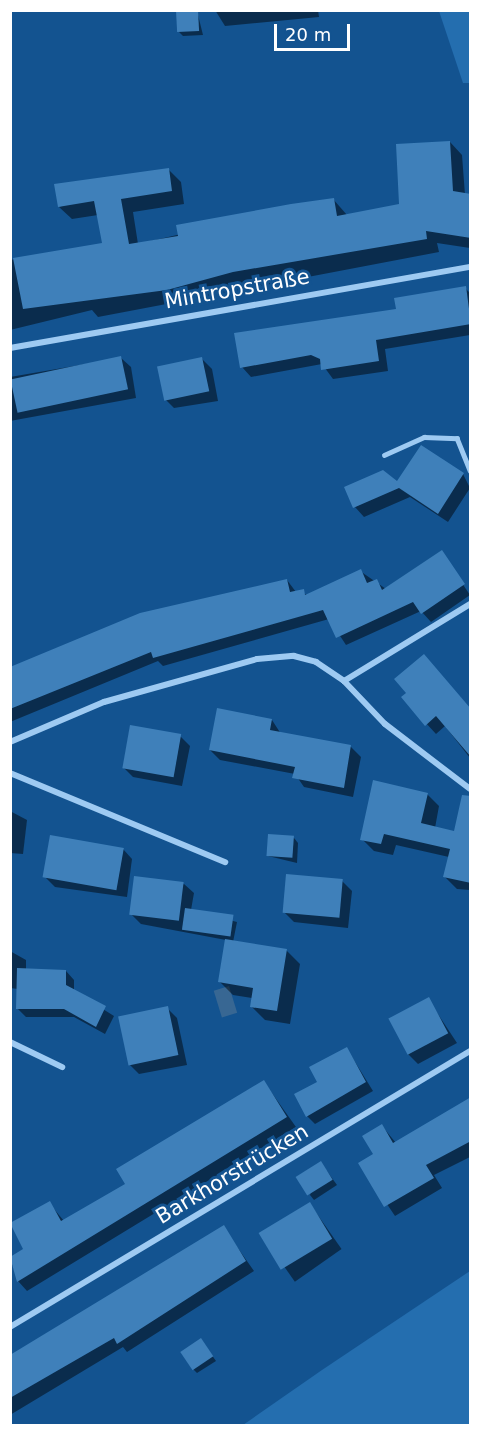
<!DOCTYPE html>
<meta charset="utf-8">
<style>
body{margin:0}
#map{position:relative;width:481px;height:1436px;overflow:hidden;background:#135390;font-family:"DejaVu Sans",sans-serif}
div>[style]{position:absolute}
.green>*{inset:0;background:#246eaf}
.water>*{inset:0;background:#386793;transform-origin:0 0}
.shadow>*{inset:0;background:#0007;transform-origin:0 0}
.building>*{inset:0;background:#3f80ba;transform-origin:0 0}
.service>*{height:4.5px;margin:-2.25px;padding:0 2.25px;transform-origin:2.25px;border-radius:2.25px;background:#9ecaf2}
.minor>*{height:6px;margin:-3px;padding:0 3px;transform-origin:3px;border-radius:3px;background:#9ecaf2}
span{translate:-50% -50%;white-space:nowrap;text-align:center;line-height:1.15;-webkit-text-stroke:6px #135390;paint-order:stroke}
.street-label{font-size:21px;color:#fff}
.frame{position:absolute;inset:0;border:12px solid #fff;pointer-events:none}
.scale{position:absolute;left:274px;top:24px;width:76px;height:27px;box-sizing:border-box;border:3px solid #fff;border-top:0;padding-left:8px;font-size:18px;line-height:21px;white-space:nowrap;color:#fff;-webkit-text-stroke:4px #135390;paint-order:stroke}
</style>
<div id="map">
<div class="green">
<i style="clip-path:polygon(439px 11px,470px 11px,470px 83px,463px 83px)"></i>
<i style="clip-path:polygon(470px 1271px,470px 1425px,243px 1425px,322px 1370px)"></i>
</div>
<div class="water">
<i style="left:229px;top:986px;width:28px;height:16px;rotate:73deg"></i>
</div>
<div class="shadow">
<i style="clip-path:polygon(215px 10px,318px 10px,319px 17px,225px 26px)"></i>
<i style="clip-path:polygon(197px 11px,203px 35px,183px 36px,179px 32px)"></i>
<i style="clip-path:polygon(450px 142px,462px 155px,465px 195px,470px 195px,470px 248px,437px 243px,439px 252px,98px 317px,92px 310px,10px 330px,10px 260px,104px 244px,98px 215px,72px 219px,59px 207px,168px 169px,181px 182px,184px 204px,133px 212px,138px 244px,333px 199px,347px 215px,400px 205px)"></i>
<i style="clip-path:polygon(465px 288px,470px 293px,470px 335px,385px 349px,388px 371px,333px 379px,322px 364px,251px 377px,242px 367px)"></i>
<i style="clip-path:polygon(121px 358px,131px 367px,136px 398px,10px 421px,10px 377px)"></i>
<i style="clip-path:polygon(202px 359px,212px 369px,218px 401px,174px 408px,165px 399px)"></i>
<i style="clip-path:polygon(463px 474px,470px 488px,448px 522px,410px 497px,364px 517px,355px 507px,398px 483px)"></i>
<i style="clip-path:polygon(441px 552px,470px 595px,431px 622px,421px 611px,346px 645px,329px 619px,163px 666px,158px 661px,10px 722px,10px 669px,141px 614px,287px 580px,296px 592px,308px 595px,360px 571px,386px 589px)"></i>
<i style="clip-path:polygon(403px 698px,470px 713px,470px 758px,445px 726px,436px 734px)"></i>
<i style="clip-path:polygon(272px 720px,281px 734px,351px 747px,361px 757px,353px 797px,304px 787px,295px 774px,220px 760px,210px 750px)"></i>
<i style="clip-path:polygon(180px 736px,190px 746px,182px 786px,133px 777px,123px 767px)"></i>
<i style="clip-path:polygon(427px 794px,439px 806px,435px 828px,470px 836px,470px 890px,457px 889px,445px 877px,449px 857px,396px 845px,393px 855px,374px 851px,362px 839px)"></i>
<i style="clip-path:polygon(10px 811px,27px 820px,23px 854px,10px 853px)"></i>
<i style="clip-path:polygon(294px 838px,298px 843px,297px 863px,268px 856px)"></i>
<i style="clip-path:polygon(123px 849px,132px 859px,127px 897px,55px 887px,46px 878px)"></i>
<i style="clip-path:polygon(342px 881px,352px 891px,348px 928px,294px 922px,284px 912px)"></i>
<i style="clip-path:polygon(184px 884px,194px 893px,191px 910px,237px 922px,233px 942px,286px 950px,300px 964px,290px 1024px,265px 1020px,251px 1006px,252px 998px,233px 995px,219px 981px,226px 940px,141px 924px,131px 914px)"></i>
<i style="clip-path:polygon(10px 951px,26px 960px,26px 970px,66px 971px,74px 980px,74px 991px,114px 1016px,105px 1034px,74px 1017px,26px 1017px,17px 1008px,18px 989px,10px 988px)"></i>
<i style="clip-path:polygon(428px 999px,457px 1043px,418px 1064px,408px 1054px)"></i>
<i style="clip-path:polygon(167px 1008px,177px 1018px,187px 1065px,139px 1074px,129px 1064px)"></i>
<i style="clip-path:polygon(347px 1049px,373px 1091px,315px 1124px,307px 1116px,319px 1083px)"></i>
<i style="clip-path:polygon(264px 1082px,296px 1127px,27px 1291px,18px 1281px,10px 1258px,26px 1250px,49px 1203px,64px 1221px,127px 1184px)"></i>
<i style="clip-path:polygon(470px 1100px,470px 1157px,434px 1175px,442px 1188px,395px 1216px,360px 1164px,375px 1155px,382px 1126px,396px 1143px)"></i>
<i style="clip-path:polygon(321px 1163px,337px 1185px,314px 1200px,310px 1195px)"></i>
<i style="left:310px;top:1204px;width:55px;height:57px;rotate:55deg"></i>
<i style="clip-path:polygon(223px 1227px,254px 1271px,127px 1352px,123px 1347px,10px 1415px,10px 1358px)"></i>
<i style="clip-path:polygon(201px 1340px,216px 1361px,197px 1373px,192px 1368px)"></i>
</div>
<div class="building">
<i style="left:198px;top:10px;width:21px;height:22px;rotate:87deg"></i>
<i style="clip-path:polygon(450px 141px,453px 191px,471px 194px,471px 238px,426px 231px,427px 239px,233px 272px,167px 290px,23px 309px,13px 258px,102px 243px,94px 201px,58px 207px,54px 184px,169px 168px,172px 191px,121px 199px,129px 244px,178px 236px,176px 225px,291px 204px,334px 198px,337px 216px,399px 204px,396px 144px)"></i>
<i style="clip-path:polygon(466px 286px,471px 324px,376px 340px,379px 361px,321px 370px,320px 359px,311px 355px,240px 368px,234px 333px,396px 309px,394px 298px)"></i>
<i style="left:121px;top:356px;width:34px;height:113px;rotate:78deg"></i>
<i style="left:202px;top:357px;width:35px;height:46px;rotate:78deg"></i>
<i style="clip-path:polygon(421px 445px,464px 473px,438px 514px,399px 488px,353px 508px,344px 487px,383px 470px,397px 481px)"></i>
<i style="clip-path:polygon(442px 550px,465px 584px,421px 614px,413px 602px,336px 638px,323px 610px,153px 658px,151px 652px,10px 709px,10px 667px,140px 613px,287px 579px,290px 592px,304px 589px,305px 595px,361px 569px,367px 583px,377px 579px,382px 590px)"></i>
<i style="clip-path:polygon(424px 654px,471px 709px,471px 757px,436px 716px,425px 726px,401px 697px,406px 693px,394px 679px)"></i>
<i style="clip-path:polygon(217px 708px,272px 719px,270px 730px,351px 745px,344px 788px,292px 778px,295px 767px,209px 750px)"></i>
<i style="left:130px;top:725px;width:52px;height:44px;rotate:10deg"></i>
<i style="clip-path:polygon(373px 780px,428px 793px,421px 823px,454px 831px,462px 795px,471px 796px,471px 883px,443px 877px,450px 849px,384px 834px,381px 844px,360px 840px)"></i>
<i style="left:268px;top:834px;width:26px;height:22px;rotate:4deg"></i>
<i style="left:50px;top:835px;width:75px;height:43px;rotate:10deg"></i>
<i style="left:286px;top:874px;width:57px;height:39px;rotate:5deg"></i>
<i style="left:134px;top:876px;width:50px;height:39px;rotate:7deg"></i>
<i style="left:185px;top:908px;width:49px;height:22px;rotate:8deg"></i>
<i style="clip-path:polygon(225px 939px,287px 949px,277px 1011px,250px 1007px,253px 988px,218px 982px)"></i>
<i style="clip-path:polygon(17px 968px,66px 970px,66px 985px,106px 1006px,96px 1027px,64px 1009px,16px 1009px)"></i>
<i style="left:429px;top:997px;width:41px;height:46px;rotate:62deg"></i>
<i style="left:168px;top:1006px;width:50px;height:51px;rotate:78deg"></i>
<i style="clip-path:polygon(347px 1047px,366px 1082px,306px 1117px,294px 1094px,317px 1082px,309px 1067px)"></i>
<i style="clip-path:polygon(264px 1080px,287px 1117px,17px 1282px,10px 1257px,23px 1249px,10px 1223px,50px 1201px,61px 1221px,125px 1184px,116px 1169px)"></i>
<i style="clip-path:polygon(471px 1097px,471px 1141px,426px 1165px,434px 1178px,384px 1207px,358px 1163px,373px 1154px,362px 1136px,382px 1124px,393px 1143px)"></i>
<i style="left:321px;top:1161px;width:22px;height:30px;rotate:58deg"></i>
<i style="left:310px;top:1202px;width:43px;height:60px;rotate:59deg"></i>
<i style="clip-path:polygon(224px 1225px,246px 1261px,117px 1344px,114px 1338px,10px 1398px,10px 1355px)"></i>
<i style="left:201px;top:1338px;width:22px;height:25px;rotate:56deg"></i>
</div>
<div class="service">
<i style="left:384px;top:455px;width:44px;rotate:-24.2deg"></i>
<i style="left:424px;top:437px;width:33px;rotate:2deg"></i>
<i style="left:457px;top:438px;width:35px;rotate:68deg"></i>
</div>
<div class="minor">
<i style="left:10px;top:348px;width:467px;rotate:-10deg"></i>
<i style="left:344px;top:681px;width:59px;rotate:46.4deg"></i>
<i style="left:385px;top:724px;width:107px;rotate:37.4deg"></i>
<i style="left:10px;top:742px;width:102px;rotate:-23.1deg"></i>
<i style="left:104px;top:702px;width:159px;rotate:-15.7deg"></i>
<i style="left:257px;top:659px;width:37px;rotate:-5deg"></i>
<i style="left:294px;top:656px;width:23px;rotate:15deg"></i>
<i style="left:316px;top:662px;width:34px;rotate:34deg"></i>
<i style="left:344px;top:681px;width:148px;rotate:-31.4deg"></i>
<i style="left:10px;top:773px;width:233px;rotate:22.5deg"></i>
<i style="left:10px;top:1042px;width:58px;rotate:25.7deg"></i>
<i style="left:10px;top:1327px;width:536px;rotate:-30.96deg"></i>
</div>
<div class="street-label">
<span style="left:237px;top:289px;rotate:-10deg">Mintropstraße</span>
<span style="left:232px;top:1174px;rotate:-31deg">Barkhorstrücken</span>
</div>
<div class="frame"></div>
<div class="scale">20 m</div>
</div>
